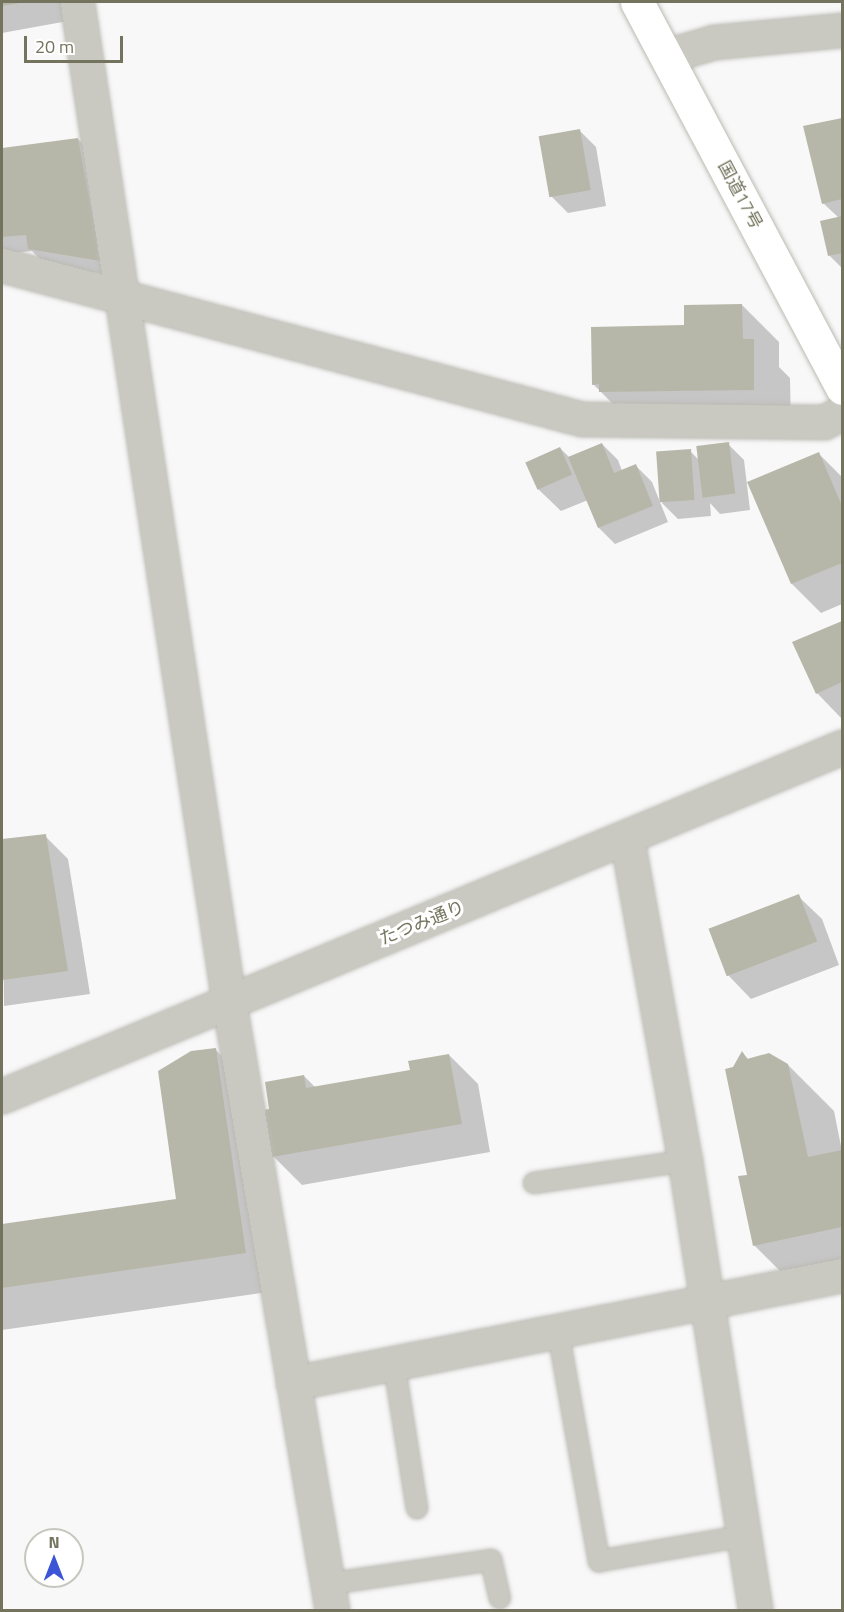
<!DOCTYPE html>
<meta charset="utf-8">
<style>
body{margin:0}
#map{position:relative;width:844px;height:1612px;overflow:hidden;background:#f9f8f9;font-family:"Titillium Web","Noto Sans JP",sans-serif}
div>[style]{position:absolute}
.shadow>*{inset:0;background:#0003}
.building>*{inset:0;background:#b7b7a9;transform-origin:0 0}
.roads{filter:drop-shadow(0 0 2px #babbb3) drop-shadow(0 0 2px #babbb3)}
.service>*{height:20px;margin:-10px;padding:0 10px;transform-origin:10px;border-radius:10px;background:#c9c9c1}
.minor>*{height:33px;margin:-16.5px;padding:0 16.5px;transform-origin:16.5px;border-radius:16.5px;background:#c9c9c1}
.tertiary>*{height:33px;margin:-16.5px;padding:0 16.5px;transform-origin:16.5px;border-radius:16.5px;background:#c9c9c1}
.trunk>*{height:33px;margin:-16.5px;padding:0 16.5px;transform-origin:16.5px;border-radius:16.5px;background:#fff}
span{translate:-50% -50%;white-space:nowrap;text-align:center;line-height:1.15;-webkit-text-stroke:6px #fff;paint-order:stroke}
.street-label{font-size:18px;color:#74745e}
.frame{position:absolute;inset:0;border:3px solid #74745e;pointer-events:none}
.north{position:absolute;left:24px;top:1528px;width:60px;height:60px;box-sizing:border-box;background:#fff;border:2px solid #c7c7bf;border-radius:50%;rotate:0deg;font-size:16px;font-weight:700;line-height:24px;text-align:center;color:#74745e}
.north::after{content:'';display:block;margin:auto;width:21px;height:27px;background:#3b55d6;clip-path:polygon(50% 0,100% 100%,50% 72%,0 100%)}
.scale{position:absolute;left:24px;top:36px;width:99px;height:27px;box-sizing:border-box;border:3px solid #74745e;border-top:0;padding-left:8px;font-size:18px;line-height:21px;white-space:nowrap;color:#74745e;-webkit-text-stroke:4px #fff;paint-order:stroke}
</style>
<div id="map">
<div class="shadow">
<i style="clip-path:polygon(2px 2px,76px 2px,79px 19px,2px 33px)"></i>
<i style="clip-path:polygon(842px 119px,842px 268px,829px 255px,839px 218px,823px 203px,805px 127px)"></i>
<i style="clip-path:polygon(580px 131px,596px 147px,606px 206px,568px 213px,552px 197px)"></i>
<i style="clip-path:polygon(78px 139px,94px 155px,116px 276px,45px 264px,32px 251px,6px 254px,2px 249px,2px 150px)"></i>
<i style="clip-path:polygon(742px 305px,779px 342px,779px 367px,790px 378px,791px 427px,638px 429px,593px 384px,686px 327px)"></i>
<i style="clip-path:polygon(602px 444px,618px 460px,622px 471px,636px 466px,652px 482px,668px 522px,615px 544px,599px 528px,588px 500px,561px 511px,537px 488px,560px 448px,570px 458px)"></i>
<i style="clip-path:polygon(728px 444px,744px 460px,750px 510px,720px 514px,710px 503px,711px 516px,678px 519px,662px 503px,690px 451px,699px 460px)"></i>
<i style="clip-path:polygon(819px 454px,842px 477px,842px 604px,821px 613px,792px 584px,749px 483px)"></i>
<i style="clip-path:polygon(842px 622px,842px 719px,817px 693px,794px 642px)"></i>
<i style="clip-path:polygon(45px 836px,68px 859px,90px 994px,4px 1006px,2px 840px)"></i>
<i style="clip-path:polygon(798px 896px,822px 919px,839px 965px,751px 999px,728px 975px,710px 930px)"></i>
<i style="clip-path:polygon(215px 1049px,252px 1087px,282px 1290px,2px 1330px,2px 1225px,178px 1200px)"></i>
<i style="clip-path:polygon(743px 1053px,749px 1060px,788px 1065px,834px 1111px,842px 1151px,842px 1282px,800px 1291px,754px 1245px,749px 1176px,734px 1069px)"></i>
<i style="clip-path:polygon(449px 1055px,478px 1084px,490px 1152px,302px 1185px,273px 1156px,271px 1110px,304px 1076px,316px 1088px,412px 1071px)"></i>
</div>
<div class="building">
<i style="clip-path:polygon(2px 2px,20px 2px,20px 3px,2px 6px)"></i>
<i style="clip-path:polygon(842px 118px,842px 199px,822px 204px,803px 126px)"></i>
<i style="left:580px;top:129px;width:62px;height:42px;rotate:80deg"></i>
<i style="clip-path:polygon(78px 138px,101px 261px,28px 249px,26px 235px,2px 237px,2px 148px)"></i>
<i style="clip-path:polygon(842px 216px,842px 253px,828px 256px,820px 221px)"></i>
<i style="clip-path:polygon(742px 304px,743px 339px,754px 339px,754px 390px,599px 392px,599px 384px,592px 385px,591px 327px,684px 325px,684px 305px)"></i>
<i style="left:729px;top:442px;width:52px;height:33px;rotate:83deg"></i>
<i style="clip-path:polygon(602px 443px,614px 473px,636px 464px,653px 506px,598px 528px,568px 457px)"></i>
<i style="left:560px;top:447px;width:30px;height:38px;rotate:66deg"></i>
<i style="left:691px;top:449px;width:51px;height:35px;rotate:86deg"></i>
<i style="clip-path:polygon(819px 452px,842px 506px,842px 563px,791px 584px,747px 482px)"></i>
<i style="clip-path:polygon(842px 621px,842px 682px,816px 694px,792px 642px)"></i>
<i style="clip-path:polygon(46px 834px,68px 971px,2px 980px,2px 839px)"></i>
<i style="left:799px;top:894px;width:51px;height:97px;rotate:69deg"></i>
<i style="clip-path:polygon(216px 1048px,246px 1253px,2px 1288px,2px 1224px,176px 1199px,158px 1071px,191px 1051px)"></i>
<i style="clip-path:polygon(742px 1051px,747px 1059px,769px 1053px,788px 1064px,808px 1157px,842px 1150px,842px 1227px,753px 1246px,738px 1176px,747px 1175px,725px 1069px,733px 1067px)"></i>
<i style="clip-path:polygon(449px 1054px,462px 1124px,272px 1157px,264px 1110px,269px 1109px,265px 1082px,304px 1075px,306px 1088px,410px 1070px,408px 1061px)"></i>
</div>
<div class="roads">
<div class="service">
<i style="left:534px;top:1183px;width:153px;rotate:-8.3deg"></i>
<i style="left:558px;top:1331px;width:234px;rotate:79.9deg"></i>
<i style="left:599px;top:1561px;width:146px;rotate:-9.8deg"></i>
<i style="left:394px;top:1363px;width:147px;rotate:81deg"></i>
<i style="left:327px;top:1584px;width:166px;rotate:-8.3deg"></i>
<i style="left:491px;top:1560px;width:39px;rotate:77deg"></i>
</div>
<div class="minor">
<i style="left:77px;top:2px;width:1011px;rotate:81.36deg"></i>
<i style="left:229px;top:1002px;width:617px;rotate:80.38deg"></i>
<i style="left:666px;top:56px;width:50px;rotate:-16.3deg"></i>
<i style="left:714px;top:42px;width:129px;rotate:-5.4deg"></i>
<i style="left:2px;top:265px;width:600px;rotate:14.87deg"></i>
<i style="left:582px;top:419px;width:242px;rotate:0.7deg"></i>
<i style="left:824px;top:422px;width:20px;rotate:-27deg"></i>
<i style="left:627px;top:839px;width:327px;rotate:79.8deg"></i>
<i style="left:685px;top:1161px;width:454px;rotate:81.1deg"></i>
<i style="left:293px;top:1383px;width:560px;rotate:-11.13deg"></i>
</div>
<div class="tertiary">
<i style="left:2px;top:1096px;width:910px;rotate:-22.56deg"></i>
</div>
<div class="trunk">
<i style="left:637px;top:2px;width:437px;rotate:62deg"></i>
</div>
</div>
<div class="street-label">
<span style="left:740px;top:195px;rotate:62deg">国道17号</span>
<span style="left:422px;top:923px;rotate:-22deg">たつみ通り</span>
</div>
<div class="frame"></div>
<div class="north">N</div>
<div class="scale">20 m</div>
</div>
